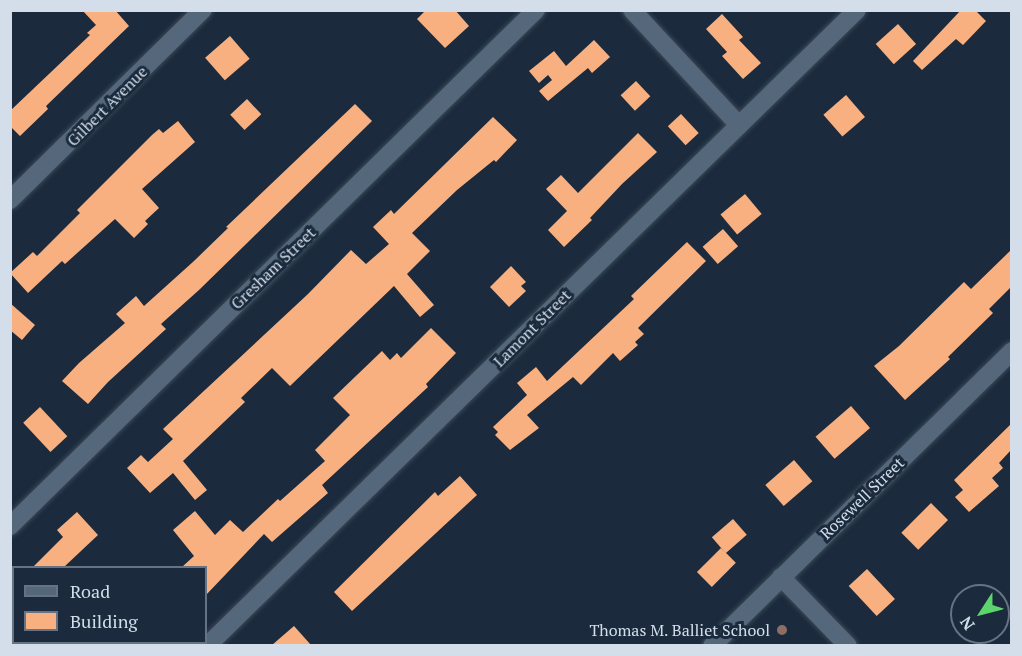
<!DOCTYPE html>
<style>
body{margin:0}
#map{position:relative;width:1022px;height:656px;overflow:hidden;background:#1b2b3d;font-family:"PT Serif",serif}
div>[style]{position:absolute}
.building>*{inset:0;background:#f8b081;transform-origin:0 0}
.roads{filter:drop-shadow(0 0 2px #3b4857) drop-shadow(0 0 2px #3b4857)}
.minor>*{height:18px;margin:-9px;padding:0 9px;transform-origin:9px;border-radius:9px;background:#54677b}
.dots>*{width:16px;height:16px;translate:-50% -50%;box-sizing:border-box;border:3px solid #1b2b3d;border-radius:50%}
span{translate:-50% -50%;white-space:nowrap;text-align:center;line-height:1.15;-webkit-text-stroke:6px #1b2b3d;paint-order:stroke}
.street-label{font-size:16px;color:#d3deea}
.poi-label{font-size:16px;color:#d3deea}
.right{translate:-100% -50%;text-align:right}
.frame{position:absolute;inset:0;border:12px solid #d3deea;pointer-events:none}
.legend{position:absolute;left:12px;top:566px;width:195px;height:78px;box-sizing:border-box;background:#1b2b3d;border:2px solid #657382;margin:0;padding:8px 10px;list-style:none;font-size:18px;color:#d3deea}
.legend li{display:flex;align-items:center;gap:12px;height:30px}
.legend b{width:30px;border:2px solid #657382}
.north{position:absolute;left:950px;top:584px;width:60px;height:60px;box-sizing:border-box;background:#1b2b3d;border:2px solid #657382;border-radius:50%;rotate:234deg;font-size:16px;font-weight:700;line-height:24px;text-align:center;color:#d3deea}
.north::after{content:'';display:block;margin:auto;width:21px;height:27px;background:#5cd56d;clip-path:polygon(50% 0,100% 100%,50% 72%,0 100%)}
</style>
<div id="map">
<div class="building">
<i style="clip-path:polygon(82px 10px,115px 10px,129px 26px,46px 106px,48px 109px,20px 136px,10px 126px,10px 111px,90px 35px,87px 33px,96px 25px)"></i>
<i style="clip-path:polygon(426px 10px,455px 10px,469px 26px,445px 48px,417px 19px)"></i>
<i style="clip-path:polygon(961px 10px,975px 10px,986px 21px,963px 45px,956px 39px,922px 70px,913px 61px)"></i>
<i style="clip-path:polygon(722px 14px,743px 37px,739px 40px,761px 63px,743px 79px,722px 56px,727px 52px,706px 29px)"></i>
<i style="left:898px;top:24px;width:27px;height:30px;rotate:48deg"></i>
<i style="left:230px;top:36px;width:30px;height:33px;rotate:49deg"></i>
<i style="clip-path:polygon(594px 40px,610px 57px,592px 73px,588px 68px,548px 101px,539px 91px,552px 80px,548px 75px,539px 83px,529px 71px,554px 51px,566px 66px)"></i>
<i style="left:636px;top:81px;width:21px;height:21px;rotate:47deg"></i>
<i style="left:846px;top:95px;width:29px;height:30px;rotate:49deg"></i>
<i style="left:247px;top:99px;width:21px;height:23px;rotate:47deg"></i>
<i style="clip-path:polygon(355px 104px,372px 121px,199px 290px,161px 324px,166px 329px,108px 382px,88px 404px,62px 381px,79px 363px,125px 323px,116px 314px,136px 296px,144px 306px,194px 261px,228px 228px,226px 227px)"></i>
<i style="left:681px;top:114px;width:26px;height:18px;rotate:47deg"></i>
<i style="clip-path:polygon(493px 117px,517px 140px,496px 162px,494px 160px,457px 190px,412px 233px,430px 251px,407px 274px,434px 305px,420px 317px,394px 286px,290px 386px,272px 368px,241px 398px,245px 402px,183px 461px,207px 490px,195px 500px,173px 473px,150px 493px,127px 468px,141px 455px,148px 462px,173px 439px,163px 429px,308px 294px,351px 250px,366px 264px,389px 244px,373px 227px,391px 210px,394px 214px)"></i>
<i style="clip-path:polygon(178px 121px,195px 142px,142px 189px,159px 208px,145px 221px,148px 224px,134px 238px,115px 219px,65px 264px,62px 261px,28px 293px,10px 273px,33px 252px,37px 256px,80px 213px,77px 210px,152px 135px,159px 129px,163px 133px)"></i>
<i style="clip-path:polygon(638px 133px,657px 152px,622px 184px,590px 218px,592px 220px,564px 247px,548px 230px,567px 211px,546px 189px,561px 175px,578px 193px)"></i>
<i style="left:745px;top:194px;width:26px;height:32px;rotate:50deg"></i>
<i style="left:723px;top:229px;width:23px;height:27px;rotate:49deg"></i>
<i style="clip-path:polygon(687px 242px,706px 261px,638px 328px,644px 334px,635px 342px,638px 345px,620px 361px,613px 353px,581px 385px,573px 377px,527px 415px,539px 428px,510px 450px,495px 435px,498px 432px,493px 427px,527px 395px,517px 383px,536px 367px,547px 381px,634px 299px,631px 296px)"></i>
<i style="clip-path:polygon(1011px 250px,1011px 287px,989px 309px,993px 313px,948px 357px,950px 359px,905px 400px,874px 366px,899px 346px,964px 282px,971px 289px)"></i>
<i style="clip-path:polygon(511px 266px,526px 282px,521px 286px,526px 291px,509px 307px,490px 287px)"></i>
<i style="clip-path:polygon(10px 303px,35px 325px,22px 340px,10px 330px)"></i>
<i style="clip-path:polygon(431px 328px,456px 353px,426px 384px,428px 387px,322px 485px,328px 493px,272px 542px,264px 534px,206px 595px,206px 567px,182px 567px,194px 556px,173px 530px,195px 511px,215px 535px,230px 520px,243px 532px,278px 499px,280px 501px,325px 461px,315px 450px,350px 415px,333px 398px,382px 351px,390px 360px,397px 353px,401px 358px)"></i>
<i style="left:851px;top:406px;width:29px;height:47px;rotate:49deg"></i>
<i style="left:40px;top:407px;width:40px;height:23px;rotate:47deg"></i>
<i style="clip-path:polygon(1011px 424px,1011px 450px,999px 463px,1003px 468px,992px 478px,999px 486px,969px 512px,955px 497px,963px 490px,954px 480px)"></i>
<i style="left:794px;top:460px;width:28px;height:38px;rotate:49deg"></i>
<i style="clip-path:polygon(460px 476px,477px 495px,352px 611px,334px 592px,435px 492px,438px 496px)"></i>
<i style="left:931px;top:503px;width:24px;height:42px;rotate:45deg"></i>
<i style="clip-path:polygon(77px 512px,98px 535px,64px 567px,33px 567px,63px 537px,57px 530px)"></i>
<i style="left:733px;top:519px;width:21px;height:28px;rotate:49deg"></i>
<i style="left:721px;top:548px;width:21px;height:34px;rotate:45deg"></i>
<i style="left:867px;top:569px;width:41px;height:25px;rotate:47deg"></i>
<i style="clip-path:polygon(294px 626px,311px 645px,272px 645px)"></i>
</div>
<div class="roads">
<div class="minor">
<i style="left:632px;top:10px;width:156px;rotate:47.1deg"></i>
<i style="left:10px;top:200px;width:271px;rotate:-44.6deg"></i>
<i style="left:10px;top:526px;width:737px;rotate:-44.45deg"></i>
<i style="left:781px;top:577px;width:96px;rotate:45.8deg"></i>
<i style="left:207px;top:646px;width:909px;rotate:-44.38deg"></i>
<i style="left:712px;top:646px;width:421px;rotate:-44.5deg"></i>
</div>
</div>
<div class="dots">
<i style="left:782px;top:630px;background:#8d6e63"></i>
</div>
<div class="street-label">
<span style="left:107px;top:106px;rotate:-45deg">Gilbert Avenue</span>
<span style="left:273px;top:268px;rotate:-44deg">Gresham Street</span>
<span style="left:532px;top:328px;rotate:-45deg">Lamont Street</span>
<span style="left:862px;top:498px;rotate:-44deg">Rosewell Street</span>
</div>
<div class="poi-label">
<span class="right" style="left:770px;top:630px">Thomas M. Balliet School</span>
</div>
<div class="frame"></div>
<ul class="legend">
<li><b style="height:8px;background:#54677b"></b>Road</li>
<li><b style="height:16px;background:#f8b081"></b>Building</li>
</ul>
<div class="north">N</div>
</div>
